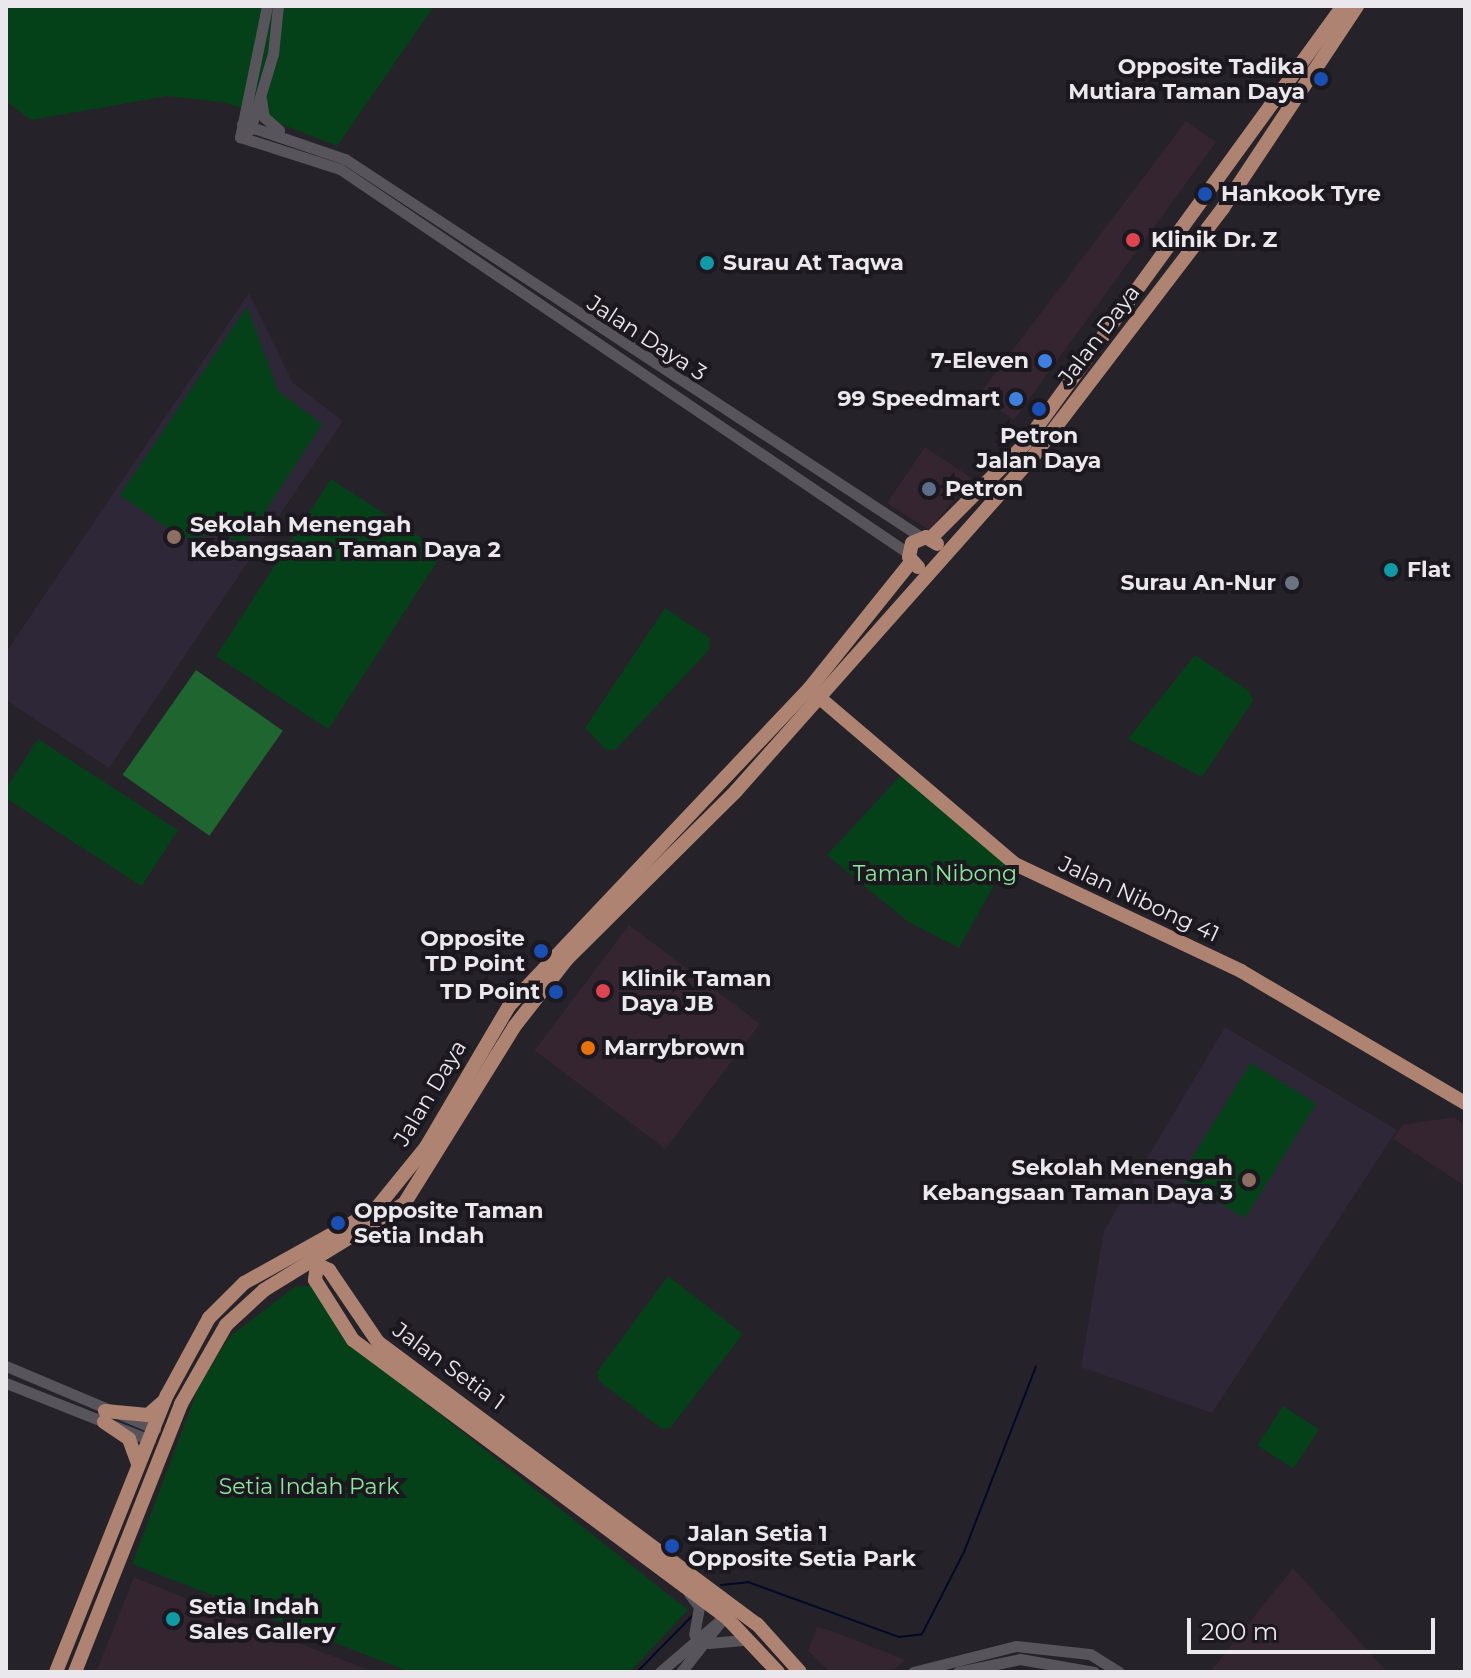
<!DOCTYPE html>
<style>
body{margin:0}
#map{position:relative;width:1471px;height:1678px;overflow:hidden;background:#252229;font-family:Montserrat,sans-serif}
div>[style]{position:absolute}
.commercial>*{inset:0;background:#342531;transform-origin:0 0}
.education>*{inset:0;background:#2d2737}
.green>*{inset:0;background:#054118;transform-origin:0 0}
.forest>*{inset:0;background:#1e6530;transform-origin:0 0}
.stream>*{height:2px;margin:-1px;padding:0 1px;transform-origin:1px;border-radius:1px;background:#000a27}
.minor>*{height:11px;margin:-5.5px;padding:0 5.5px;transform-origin:5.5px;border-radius:5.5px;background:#58545c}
.major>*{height:14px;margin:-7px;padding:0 7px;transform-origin:7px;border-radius:7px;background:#ae8372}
.dots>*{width:22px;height:22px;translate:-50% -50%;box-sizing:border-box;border:4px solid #1c181f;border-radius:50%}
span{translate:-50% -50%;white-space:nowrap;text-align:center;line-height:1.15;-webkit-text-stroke:8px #1c181f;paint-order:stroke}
.poi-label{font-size:22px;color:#ebe8ed;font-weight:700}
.right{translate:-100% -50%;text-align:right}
.left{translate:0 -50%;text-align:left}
.street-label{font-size:22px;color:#ebe8ed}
.park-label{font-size:22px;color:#8be99b}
.frame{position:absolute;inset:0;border:8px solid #ebe8ed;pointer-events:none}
.scale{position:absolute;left:1187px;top:1618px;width:248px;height:36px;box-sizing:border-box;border:4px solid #ebe8ed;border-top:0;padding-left:10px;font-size:24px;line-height:28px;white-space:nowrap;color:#ebe8ed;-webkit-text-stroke:6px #1c181f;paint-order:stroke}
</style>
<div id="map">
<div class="commercial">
<i style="clip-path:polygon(1186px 121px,1216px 142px,1014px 420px,978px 396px)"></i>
<i style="clip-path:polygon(925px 447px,972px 478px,929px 530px,887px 503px)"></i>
<i style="left:629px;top:925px;width:164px;height:157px;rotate:37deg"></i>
<i style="clip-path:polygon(1454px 1117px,1465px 1125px,1465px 1186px,1393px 1139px,1402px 1125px)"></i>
<i style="clip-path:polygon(1293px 1568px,1387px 1672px,1210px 1672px)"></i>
<i style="clip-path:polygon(134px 1577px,231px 1617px,374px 1672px,96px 1672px)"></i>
<i style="clip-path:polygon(817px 1627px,832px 1631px,906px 1660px,891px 1672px,830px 1672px,808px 1651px)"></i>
</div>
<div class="education">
<i style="clip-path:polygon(249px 293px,293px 383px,343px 421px,109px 768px,6px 700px,6px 652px)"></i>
<i style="clip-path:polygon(1225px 1027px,1397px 1130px,1212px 1413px,1081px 1367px,1104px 1231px)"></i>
</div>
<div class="green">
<i style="clip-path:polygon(6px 6px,434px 6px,337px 146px,228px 103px,168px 96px,31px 120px,6px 101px)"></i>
<i style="clip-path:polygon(247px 307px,278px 391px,322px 424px,244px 544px,220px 534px,183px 539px,120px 495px)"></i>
<i style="left:331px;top:479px;width:134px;height:211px;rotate:33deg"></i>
<i style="clip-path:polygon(665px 608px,710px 638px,709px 650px,615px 750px,606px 750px,585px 728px)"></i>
<i style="clip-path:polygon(1195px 655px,1249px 691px,1253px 701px,1202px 777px,1128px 739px)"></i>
<i style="left:38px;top:739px;width:167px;height:67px;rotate:33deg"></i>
<i style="clip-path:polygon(901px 775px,1007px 862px,959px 948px,907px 921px,827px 855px)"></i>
<i style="left:1251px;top:1063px;width:77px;height:135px;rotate:32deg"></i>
<i style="clip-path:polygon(668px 1276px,743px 1334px,670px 1428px,662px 1429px,599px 1381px,597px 1372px)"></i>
<i style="clip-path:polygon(296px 1286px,311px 1286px,352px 1345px,688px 1610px,630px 1672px,410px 1672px,132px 1564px,199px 1386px,229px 1337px)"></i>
<i style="left:1283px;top:1406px;width:43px;height:47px;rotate:33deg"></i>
</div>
<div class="forest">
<i style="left:196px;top:670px;width:106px;height:128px;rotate:35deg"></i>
</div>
<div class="stream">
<i style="left:721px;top:1585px;width:27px;rotate:-6deg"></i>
<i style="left:748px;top:1582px;width:161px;rotate:20deg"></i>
<i style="left:899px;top:1637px;width:23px;rotate:-7deg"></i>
<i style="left:922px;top:1634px;width:92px;rotate:-62.9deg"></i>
<i style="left:964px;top:1552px;width:199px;rotate:-68.8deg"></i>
<i style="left:637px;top:1672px;width:78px;rotate:-45.5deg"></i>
</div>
<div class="minor">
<i style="left:267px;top:6px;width:134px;rotate:101.6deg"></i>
<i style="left:240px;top:137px;width:105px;rotate:17.7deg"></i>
<i style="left:340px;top:169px;width:686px;rotate:34.06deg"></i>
<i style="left:261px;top:99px;width:18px;rotate:81deg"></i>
<i style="left:264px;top:117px;width:20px;rotate:41deg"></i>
<i style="left:242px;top:124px;width:109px;rotate:18.8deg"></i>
<i style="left:345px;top:159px;width:689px;rotate:33.27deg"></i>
<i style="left:250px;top:130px;width:79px;rotate:-73.2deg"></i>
<i style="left:273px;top:54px;width:48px;rotate:-84.1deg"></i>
<i style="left:6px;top:1366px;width:162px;rotate:22.9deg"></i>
<i style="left:6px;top:1383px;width:155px;rotate:21.6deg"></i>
<i style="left:689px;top:1593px;width:17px;rotate:54deg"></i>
<i style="left:699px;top:1607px;width:28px;rotate:100deg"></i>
<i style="left:709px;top:1643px;width:37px;rotate:-5deg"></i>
<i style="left:660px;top:1672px;width:86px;rotate:-40.7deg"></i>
<i style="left:681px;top:1672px;width:71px;rotate:-51.8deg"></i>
<i style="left:913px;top:1672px;width:106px;rotate:-14.2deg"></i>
<i style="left:1016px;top:1646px;width:74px;rotate:6.2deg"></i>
<i style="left:1090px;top:1654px;width:34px;rotate:32deg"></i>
<i style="left:958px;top:1672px;width:63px;rotate:-11.8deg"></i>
<i style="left:1020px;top:1659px;width:75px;rotate:10deg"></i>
</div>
<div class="major">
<i style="left:931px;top:538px;width:132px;rotate:-45deg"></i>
<i style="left:1024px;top:445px;width:543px;rotate:-54deg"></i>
<i style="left:918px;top:567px;width:13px;rotate:-132deg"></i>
<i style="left:909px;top:557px;width:14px;rotate:-78deg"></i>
<i style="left:912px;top:543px;width:15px;rotate:-23deg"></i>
<i style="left:926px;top:537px;width:13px;rotate:32deg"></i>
<i style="left:821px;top:699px;width:255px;rotate:40.4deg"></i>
<i style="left:1015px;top:864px;width:250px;rotate:25.3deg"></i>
<i style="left:1241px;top:971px;width:260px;rotate:30.5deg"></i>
<i style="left:318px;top:1258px;width:22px;rotate:98deg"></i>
<i style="left:315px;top:1280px;width:71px;rotate:57.7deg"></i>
<i style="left:353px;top:1340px;width:463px;rotate:36.6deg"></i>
<i style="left:725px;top:1616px;width:77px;rotate:46.6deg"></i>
<i style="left:312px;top:1262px;width:19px;rotate:25deg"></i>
<i style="left:329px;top:1270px;width:87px;rotate:55.8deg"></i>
<i style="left:378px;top:1342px;width:472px;rotate:36.7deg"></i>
<i style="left:757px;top:1624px;width:64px;rotate:48.1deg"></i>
<i style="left:105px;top:1411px;width:43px;rotate:5.3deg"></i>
<i style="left:148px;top:1415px;width:20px;rotate:-41deg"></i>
<i style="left:104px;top:1422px;width:30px;rotate:34deg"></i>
<i style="left:129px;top:1439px;width:27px;rotate:70deg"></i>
<i style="left:56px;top:1672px;width:298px;rotate:-68.2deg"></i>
<i style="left:167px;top:1395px;width:88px;rotate:-61.4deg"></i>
<i style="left:209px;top:1318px;width:49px;rotate:-45deg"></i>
<i style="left:244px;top:1283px;width:150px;rotate:-29.1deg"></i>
<i style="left:375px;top:1210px;width:81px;rotate:-51deg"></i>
<i style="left:426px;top:1147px;width:164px;rotate:-59.5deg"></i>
<i style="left:509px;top:1006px;width:436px;rotate:-46.6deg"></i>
<i style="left:809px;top:689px;width:163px;rotate:-51.2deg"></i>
<i style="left:75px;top:1672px;width:288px;rotate:-68.4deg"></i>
<i style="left:181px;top:1404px;width:91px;rotate:-60.3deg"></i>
<i style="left:226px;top:1325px;width:52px;rotate:-42.6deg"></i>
<i style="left:264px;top:1290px;width:164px;rotate:-31.6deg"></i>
<i style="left:404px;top:1204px;width:208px;rotate:-58.1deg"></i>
<i style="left:514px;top:1027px;width:86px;rotate:-52.1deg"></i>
<i style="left:567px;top:959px;width:238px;rotate:-44.8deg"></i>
<i style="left:736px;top:791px;width:451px;rotate:-48.4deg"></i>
<i style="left:1035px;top:454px;width:310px;rotate:-52.6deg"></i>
<i style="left:1223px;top:208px;width:242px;rotate:-56.4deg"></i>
</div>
<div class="dots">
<i style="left:1321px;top:79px;background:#1a4fb4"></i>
<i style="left:1205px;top:194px;background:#1a4fb4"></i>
<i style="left:1133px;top:240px;background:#e0444e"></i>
<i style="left:707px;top:263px;background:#0f9aa8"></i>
<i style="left:1045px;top:361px;background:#3f7fe0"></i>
<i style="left:1016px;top:399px;background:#3f7fe0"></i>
<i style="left:1039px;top:409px;background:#1a4fb4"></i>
<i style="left:929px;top:489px;background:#5c6f8a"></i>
<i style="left:174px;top:537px;background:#8d6e63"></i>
<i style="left:1391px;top:570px;background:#0f9aa8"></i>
<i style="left:1292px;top:583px;background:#6b7280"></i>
<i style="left:541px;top:951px;background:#1a4fb4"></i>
<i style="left:603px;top:991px;background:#e0444e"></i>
<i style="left:556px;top:992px;background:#1a4fb4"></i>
<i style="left:588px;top:1048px;background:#e8710a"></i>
<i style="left:1249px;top:1180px;background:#8d6e63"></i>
<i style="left:338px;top:1223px;background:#1a4fb4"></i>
<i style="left:672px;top:1546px;background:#1a4fb4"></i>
<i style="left:173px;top:1619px;background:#0f9aa8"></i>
</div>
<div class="poi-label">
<span class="right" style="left:1305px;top:79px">Opposite Tadika<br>Mutiara Taman Daya</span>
<span class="left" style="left:1221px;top:194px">Hankook Tyre</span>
<span class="left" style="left:1151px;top:240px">Klinik Dr. Z</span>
<span class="left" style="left:723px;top:263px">Surau At Taqwa</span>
<span class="right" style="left:1029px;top:361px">7-Eleven</span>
<span class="right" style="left:1000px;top:399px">99 Speedmart</span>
<span style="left:1039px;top:448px">Petron<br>Jalan Daya</span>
<span class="left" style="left:945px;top:489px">Petron</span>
<span class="left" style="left:190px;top:537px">Sekolah Menengah<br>Kebangsaan Taman Daya 2</span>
<span class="left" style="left:1407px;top:570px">Flat</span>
<span class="right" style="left:1276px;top:583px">Surau An-Nur</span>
<span class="right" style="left:525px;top:951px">Opposite<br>TD Point</span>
<span class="left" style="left:621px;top:991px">Klinik Taman<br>Daya JB</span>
<span class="right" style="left:540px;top:992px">TD Point</span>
<span class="left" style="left:604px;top:1048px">Marrybrown</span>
<span class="right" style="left:1233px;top:1180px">Sekolah Menengah<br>Kebangsaan Taman Daya 3</span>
<span class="left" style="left:354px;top:1223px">Opposite Taman<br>Setia Indah</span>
<span class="left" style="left:688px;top:1546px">Jalan Setia 1<br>Opposite Setia Park</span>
<span class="left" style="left:189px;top:1619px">Setia Indah<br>Sales Gallery</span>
</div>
<div class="street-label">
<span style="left:1099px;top:335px;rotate:-53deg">Jalan Daya</span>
<span style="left:647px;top:338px;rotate:33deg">Jalan Daya 3</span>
<span style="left:1139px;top:899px;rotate:25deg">Jalan Nibong 41</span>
<span style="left:430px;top:1093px;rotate:-59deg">Jalan Daya</span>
<span style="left:449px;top:1366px;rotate:36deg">Jalan Setia 1</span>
</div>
<div class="park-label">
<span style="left:935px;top:874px">Taman Nibong</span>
<span style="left:309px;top:1487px">Setia Indah Park</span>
</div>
<div class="frame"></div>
<div class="scale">200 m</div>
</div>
